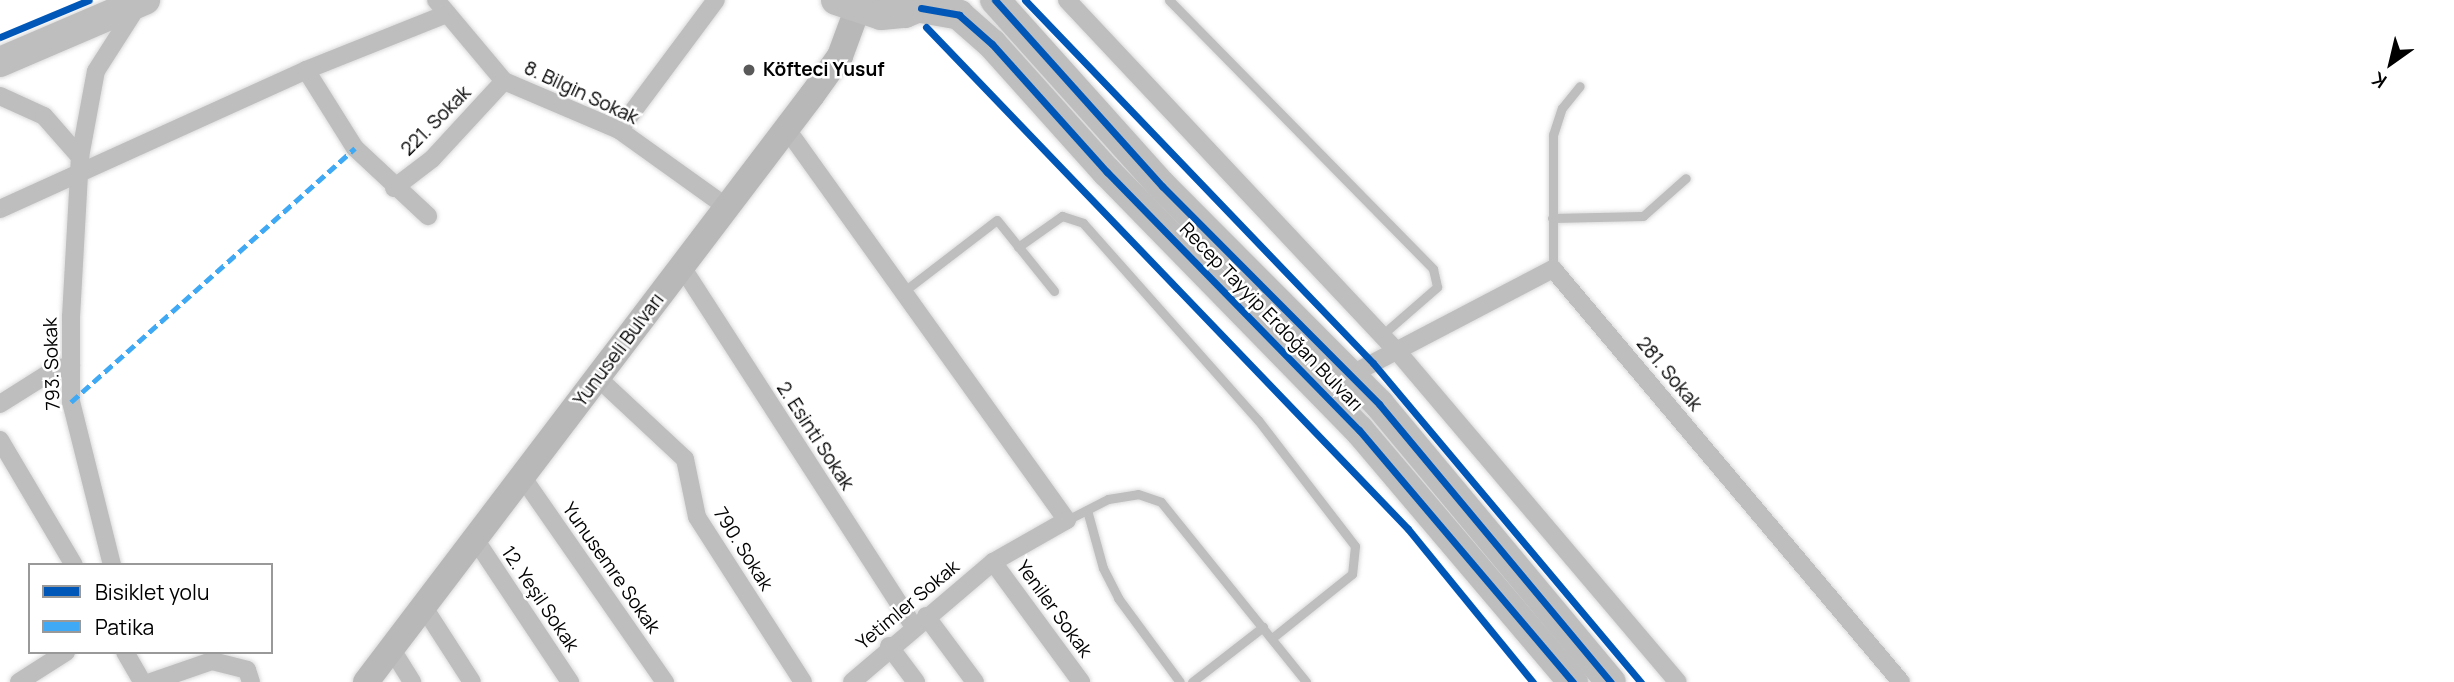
<!DOCTYPE html>
<meta charset="utf-8">
<style>
body{margin:0}
#map{position:relative;width:2454px;height:682px;overflow:hidden;background:#fff;font-family:Manrope,sans-serif}
div>[style]{position:absolute}
.roads{filter:drop-shadow(0 0 2px #dbdbdb) drop-shadow(0 0 2px #dbdbdb)}
.lane>*{height:9px;margin:-4.5px;padding:0 4.5px;transform-origin:4.5px;border-radius:4.5px;background:#bebebe}
.street>*{height:18px;margin:-9px;padding:0 9px;transform-origin:9px;border-radius:9px;background:#bebebe}
.secondary>*{height:26px;margin:-13px;padding:0 13px;transform-origin:13px;border-radius:13px;background:#b8b8b8}
.primary>*{height:30px;margin:-15px;padding:0 15px;transform-origin:15px;border-radius:15px;background:#bebebe}
.quiet>*{height:5px;margin-top:-2.5px;transform-origin:0;background:repeating-linear-gradient(90deg,#3fa9f5 0 10px,transparent 0 15px)}
.cycleway>*{height:7px;margin:-3.5px;padding:0 3.5px;transform-origin:3.5px;border-radius:3.5px;background:#0057b8}
.dots>*{width:19px;height:19px;translate:-50% -50%;box-sizing:border-box;border:4px solid #fff;border-radius:50%}
span{translate:-50% -50%;white-space:nowrap;text-align:center;line-height:1.15;-webkit-text-stroke:5px #fff;paint-order:stroke}
.poi-label{font-size:19px;color:#000;font-weight:700}
.left{translate:0 -50%;text-align:left}
.street-label{font-size:19px;color:#000}
.legend{position:absolute;left:28px;top:563px;width:245px;height:91px;box-sizing:border-box;background:#fff;border:2px solid #999;margin:0;padding:9px 12px;list-style:none;font-size:21px;color:#000}
.legend li{display:flex;align-items:center;gap:14px;height:35px}
.legend b{width:35px;border:2px solid #999}
.north{position:absolute;left:2356px;top:28px;width:70px;height:70px;-webkit-text-stroke:5px #fff;paint-order:stroke;rotate:214deg;font-size:19px;font-weight:700;line-height:28px;text-align:center;color:#000}
.north::after{content:'';display:block;margin:auto;width:24px;height:32px;background:#000;clip-path:polygon(50% 0,100% 100%,50% 72%,0 100%)}
</style>
<div id="map">
<div class="roads">
<div class="lane">
<i style="left:1169px;top:0;width:377px;rotate:45.5deg"></i>
<i style="left:1433px;top:269px;width:18px;rotate:77deg"></i>
<i style="left:1437px;top:287px;width:73px;rotate:138.9deg"></i>
<i style="left:1552px;top:218px;width:91px;rotate:-1.3deg"></i>
<i style="left:1643px;top:216px;width:57px;rotate:-41.5deg"></i>
<i style="left:1018px;top:247px;width:54px;rotate:-35.2deg"></i>
<i style="left:1062px;top:216px;width:22px;rotate:18deg"></i>
<i style="left:1083px;top:223px;width:264px;rotate:48.4deg"></i>
<i style="left:1258px;top:420px;width:159px;rotate:52.4deg"></i>
<i style="left:1355px;top:546px;width:28px;rotate:96deg"></i>
<i style="left:1352px;top:574px;width:102px;rotate:141.3deg"></i>
<i style="left:1553px;top:269px;width:134px;rotate:-90deg"></i>
<i style="left:1553px;top:135px;width:28px;rotate:-72deg"></i>
<i style="left:1562px;top:108px;width:28px;rotate:-51deg"></i>
<i style="left:903px;top:292px;width:118px;rotate:-37.5deg"></i>
<i style="left:997px;top:220px;width:91px;rotate:51.2deg"></i>
<i style="left:1087px;top:510px;width:60px;rotate:74.6deg"></i>
<i style="left:1103px;top:568px;width:34px;rotate:63deg"></i>
<i style="left:1118px;top:598px;width:104px;rotate:53.6deg"></i>
<i style="left:1067px;top:520px;width:46px;rotate:-27.1deg"></i>
<i style="left:1108px;top:499px;width:30px;rotate:-9deg"></i>
<i style="left:1138px;top:494px;width:24px;rotate:19deg"></i>
<i style="left:1161px;top:502px;width:231px;rotate:51.1deg"></i>
<i style="left:1192px;top:682px;width:90px;rotate:-37.8deg"></i>
</div>
<div class="street">
<i style="left:436px;top:0;width:106px;rotate:50deg"></i>
<i style="left:504px;top:81px;width:125px;rotate:23.1deg"></i>
<i style="left:619px;top:130px;width:130px;rotate:35.6deg"></i>
<i style="left:1067px;top:0;width:482px;rotate:46.8deg"></i>
<i style="left:1397px;top:351px;width:434px;rotate:49.7deg"></i>
<i style="left:306px;top:70px;width:92px;rotate:57.9deg"></i>
<i style="left:355px;top:148px;width:100px;rotate:43deg"></i>
<i style="left:0;top:96px;width:48px;rotate:24.4deg"></i>
<i style="left:44px;top:116px;width:55px;rotate:48.7deg"></i>
<i style="left:786px;top:128px;width:482px;rotate:54.4deg"></i>
<i style="left:1067px;top:520px;width:85px;rotate:150.4deg"></i>
<i style="left:993px;top:562px;width:185px;rotate:139.6deg"></i>
<i style="left:619px;top:130px;width:162px;rotate:-53.3deg"></i>
<i style="left:394px;top:188px;width:48px;rotate:-37.3deg"></i>
<i style="left:432px;top:159px;width:106px;rotate:-47.3deg"></i>
<i style="left:0;top:209px;width:336px;rotate:-24.4deg"></i>
<i style="left:306px;top:70px;width:152px;rotate:-21.7deg"></i>
<i style="left:682px;top:267px;width:427px;rotate:57.2deg"></i>
<i style="left:1350px;top:375px;width:229px;rotate:-27.6deg"></i>
<i style="left:1553px;top:269px;width:540px;rotate:49.88deg"></i>
<i style="left:598px;top:378px;width:119px;rotate:43deg"></i>
<i style="left:685px;top:459px;width:59px;rotate:78.3deg"></i>
<i style="left:697px;top:517px;width:196px;rotate:57.3deg"></i>
<i style="left:0;top:404px;width:64px;rotate:-32.2deg"></i>
<i style="left:54px;top:370px;width:18px;rotate:-16deg"></i>
<i style="left:0;top:440px;width:145px;rotate:59.4deg"></i>
<i style="left:523px;top:478px;width:249px;rotate:55.2deg"></i>
<i style="left:475px;top:539px;width:172px;rotate:56.4deg"></i>
<i style="left:993px;top:562px;width:149px;rotate:53.7deg"></i>
<i style="left:112px;top:565px;width:168px;rotate:-104.1deg"></i>
<i style="left:71px;top:402px;width:85px;rotate:-90deg"></i>
<i style="left:71px;top:317px;width:160px;rotate:-86.8deg"></i>
<i style="left:80px;top:157px;width:87px;rotate:-79.5deg"></i>
<i style="left:96px;top:71px;width:76px;rotate:-57.4deg"></i>
<i style="left:423px;top:606px;width:90px;rotate:57.2deg"></i>
<i style="left:926px;top:616px;width:82px;rotate:53.4deg"></i>
<i style="left:889px;top:646px;width:45px;rotate:53.1deg"></i>
<i style="left:391px;top:648px;width:40px;rotate:58deg"></i>
<i style="left:125px;top:652px;width:34px;rotate:60deg"></i>
<i style="left:19px;top:682px;width:56px;rotate:-32.6deg"></i>
<i style="left:151px;top:682px;width:65px;rotate:-19deg"></i>
<i style="left:212px;top:661px;width:36px;rotate:14deg"></i>
<i style="left:247px;top:670px;width:13px;rotate:72deg"></i>
</div>
<div class="secondary">
<i style="left:366px;top:682px;width:737px;rotate:-52.77deg"></i>
<i style="left:812px;top:95px;width:48px;rotate:-54.3deg"></i>
<i style="left:840px;top:56px;width:49px;rotate:-69.7deg"></i>
</div>
<div class="primary">
<i style="left:836px;top:0;width:47px;rotate:18.4deg"></i>
<i style="left:881px;top:15px;width:24px;rotate:-5deg"></i>
<i style="left:905px;top:13px;width:33px;rotate:-23deg"></i>
<i style="left:995px;top:0;width:250px;rotate:48.1deg"></i>
<i style="left:1162px;top:186px;width:308px;rotate:45.1deg"></i>
<i style="left:1379px;top:404px;width:362px;rotate:50.2deg"></i>
<i style="left:921px;top:8px;width:39px;rotate:10deg"></i>
<i style="left:959px;top:15px;width:44px;rotate:41.3deg"></i>
<i style="left:992px;top:44px;width:172px;rotate:48.1deg"></i>
<i style="left:1107px;top:172px;width:361px;rotate:45.7deg"></i>
<i style="left:1359px;top:430px;width:331px;rotate:49.7deg"></i>
<i style="left:0;top:62px;width:158px;rotate:-23.2deg"></i>
</div>
</div>
<div class="quiet">
<i style="left:71px;top:402px;width:381px;rotate:-41.8deg"></i>
</div>
<div class="cycleway">
<i style="left:995px;top:0;width:250px;rotate:48.1deg"></i>
<i style="left:1162px;top:186px;width:308px;rotate:45.1deg"></i>
<i style="left:1379px;top:404px;width:362px;rotate:50.2deg"></i>
<i style="left:1025px;top:0;width:503px;rotate:46.21deg"></i>
<i style="left:1373px;top:363px;width:417px;rotate:50deg"></i>
<i style="left:921px;top:8px;width:39px;rotate:10deg"></i>
<i style="left:959px;top:15px;width:44px;rotate:41.3deg"></i>
<i style="left:992px;top:44px;width:172px;rotate:48.1deg"></i>
<i style="left:1107px;top:172px;width:361px;rotate:45.7deg"></i>
<i style="left:1359px;top:430px;width:331px;rotate:49.7deg"></i>
<i style="left:926px;top:27px;width:696px;rotate:46.16deg"></i>
<i style="left:1408px;top:529px;width:198px;rotate:50.8deg"></i>
<i style="left:0;top:37px;width:96px;rotate:-22.6deg"></i>
</div>
<div class="dots">
<i style="left:749px;top:70px;background:#595959"></i>
</div>
<div class="poi-label">
<span class="left" style="left:763px;top:70px">Köfteci Yusuf</span>
</div>
<div class="street-label">
<span style="left:581px;top:93px;rotate:25deg">8. Bilgin Sokak</span>
<span style="left:436px;top:121px;rotate:-45deg">221. Sokak</span>
<span style="left:1271px;top:317px;rotate:46deg">Recep Tayyip Erdoğan Bulvarı</span>
<span style="left:619px;top:350px;rotate:-53deg">Yunuseli Bulvarı</span>
<span style="left:52px;top:364px;rotate:-92deg">793. Sokak</span>
<span style="left:1669px;top:374px;rotate:50deg">281. Sokak</span>
<span style="left:815px;top:436px;rotate:57deg">2. Esinti Sokak</span>
<span style="left:743px;top:549px;rotate:58deg">790. Sokak</span>
<span style="left:611px;top:568px;rotate:55deg">Yunusemre Sokak</span>
<span style="left:540px;top:599px;rotate:56deg">12. Yeşil Sokak</span>
<span style="left:908px;top:605px;rotate:-40deg">Yetimler Sokak</span>
<span style="left:1054px;top:609px;rotate:54deg">Yeniler Sokak</span>
</div>
<ul class="legend">
<li><b style="height:9px;background:#0057b8"></b>Bisiklet yolu</li>
<li><b style="height:9px;background:#3fa9f5"></b>Patika</li>
</ul>
<div class="north">K</div>
</div>
